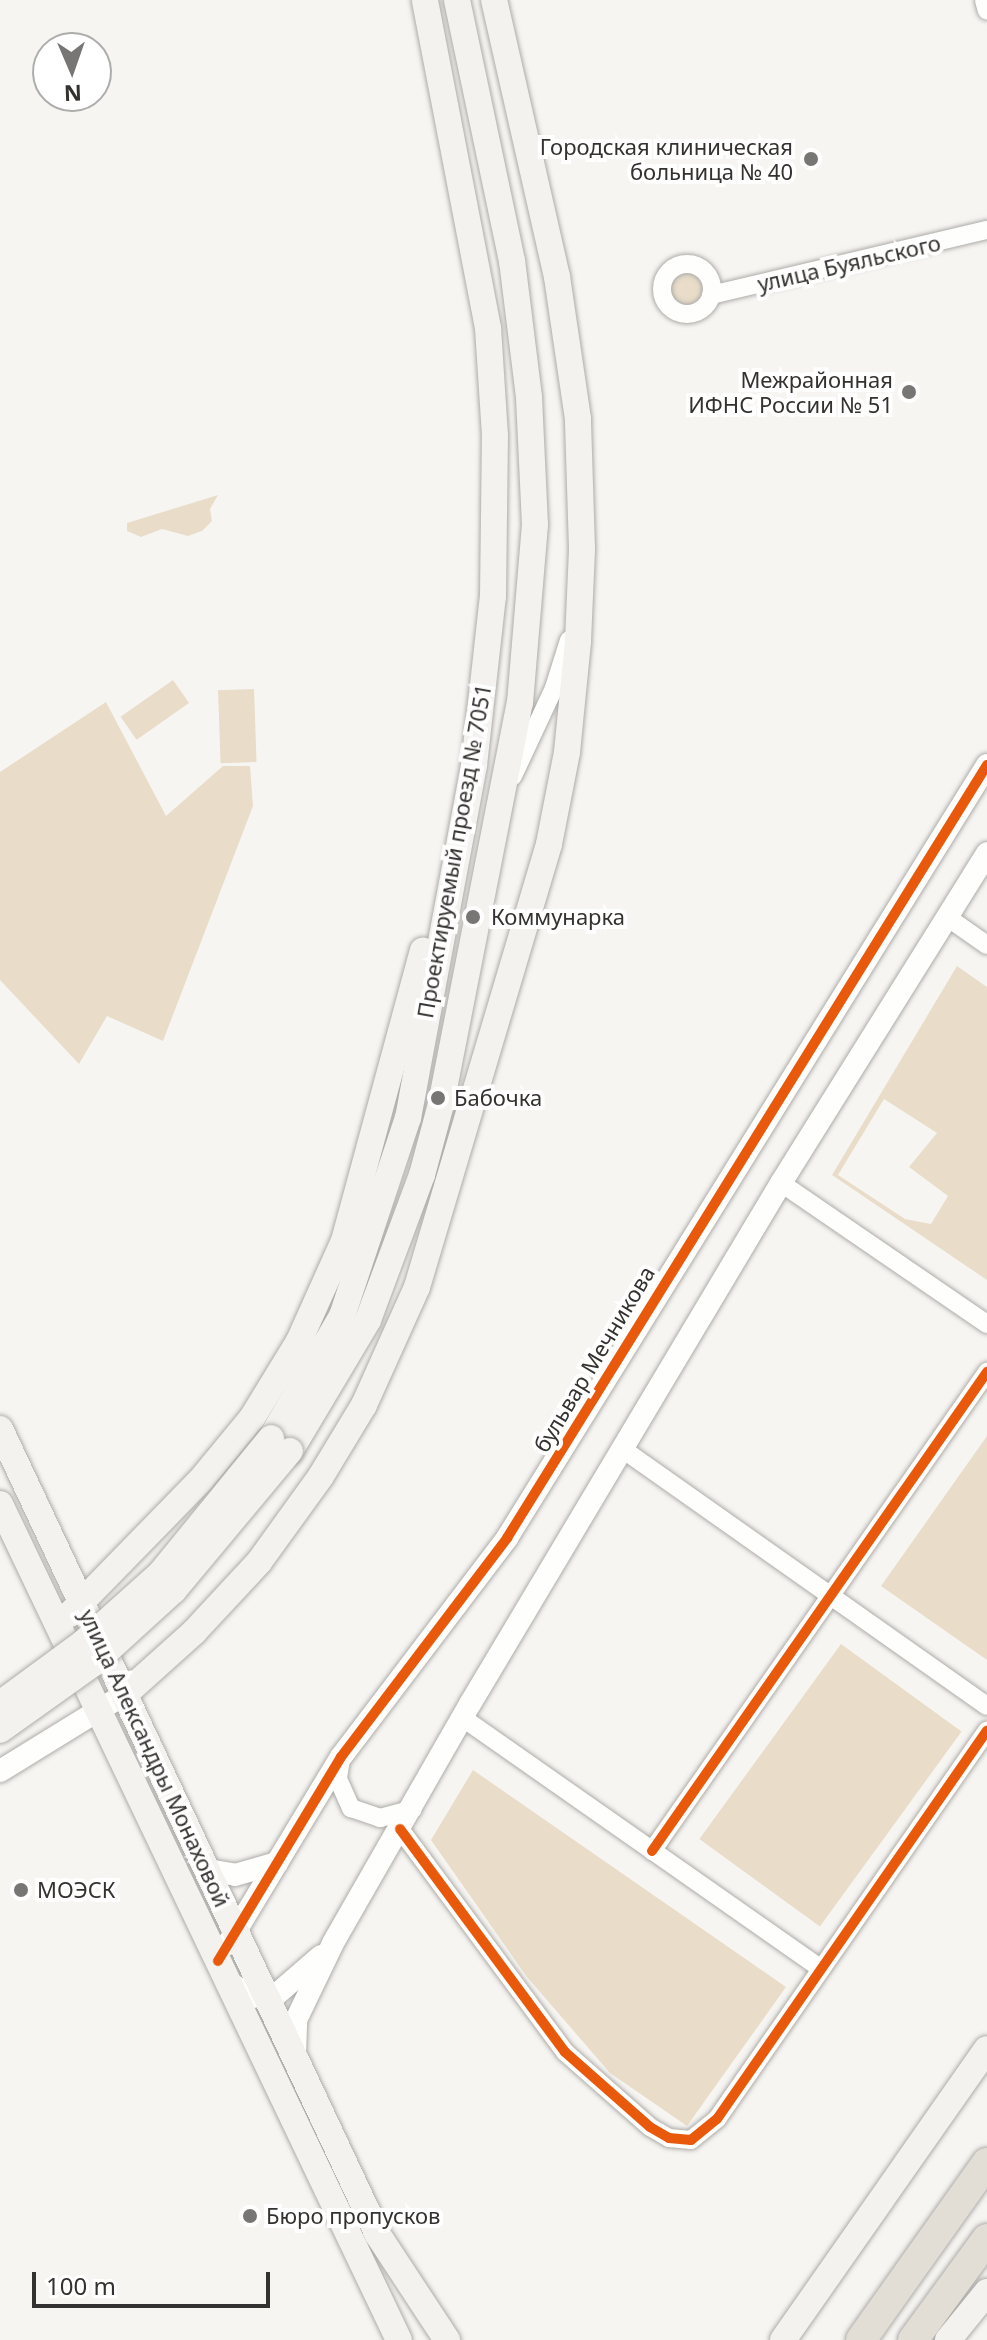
<!DOCTYPE html>
<meta charset="utf-8">
<style>
body{margin:0}
#map{position:relative;width:987px;height:2340px;overflow:hidden;background:#f7f5f2;font-family:"Noto Sans",sans-serif}
div>[style]{position:absolute}
.green>*{inset:0;background:#e9ddc9;transform-origin:0 0}
.round{border-radius:50%}
.roads{filter:drop-shadow(0 0 2px #adaca9) drop-shadow(0 0 2px #adaca9)}
.minor>*{height:18px;margin:-9px;padding:0 9px;transform-origin:9px;border-radius:9px;background:#fefefd}
.minor>.ring{margin:-9px;padding:0;box-sizing:content-box;background:none;border:18px solid #fefefd;border-radius:50%}
.tertiary>*{height:22px;margin:-11px;padding:0 11px;transform-origin:11px;border-radius:11px;background:#fefefd}
.secondary>*{height:26px;margin:-13px;padding:0 13px;transform-origin:13px;border-radius:13px;background:#f3f2ef}
.trunk>*{height:30px;margin:-15px;padding:0 15px;transform-origin:15px;border-radius:15px;background:#e2ded6}
.bridges{filter:drop-shadow(0 0 2px #adaca9) drop-shadow(0 0 2px #adaca9)}
.secondary-bridge>*{height:26px;margin:-13px;padding:0 13px;transform-origin:13px;border-radius:13px;background:#f3f2ef}
.cycleway>*{height:10px;margin:-5px;padding:0 5px;transform-origin:5px;border-radius:5px;background:#e8590c}
.dots>*{width:22px;height:22px;translate:-50% -50%;box-sizing:border-box;border:4px solid #fff;border-radius:50%}
span{translate:-50% -50%;white-space:nowrap;text-align:center;line-height:1.15;-webkit-text-stroke:8px #fff;paint-order:stroke}
.poi-label{font-size:22px;color:#343230}
.right{translate:-100% -50%;text-align:right}
.left{translate:0 -50%;text-align:left}
.street-label{font-size:22px;color:#343230}
.north{position:absolute;left:32px;top:32px;width:80px;height:80px;box-sizing:border-box;background:#fff;border:2px solid #aeadac;border-radius:50%;rotate:178deg;font-size:22px;font-weight:700;line-height:32px;text-align:center;color:#343230}
.north::after{content:'';display:block;margin:auto;width:28px;height:36px;background:#787674;clip-path:polygon(50% 0,100% 100%,50% 72%,0 100%)}
.scale{position:absolute;left:32px;top:2272px;width:238px;height:36px;box-sizing:border-box;border:4px solid #343230;border-top:0;padding-left:10px;font-size:24px;line-height:28px;white-space:nowrap;color:#343230;-webkit-text-stroke:6px #fff;paint-order:stroke}
</style>
<div id="map">
<div class="green">
<i class="round" style="left:669px;top:271px;width:36px;height:36px"></i>
<i style="clip-path:polygon(218px 495px,210px 509px,212px 521px,202px 531px,188px 536px,162px 529px,141px 537px,127px 531px,127px 523px)"></i>
<i style="left:173px;top:680px;width:28px;height:64px;rotate:55deg"></i>
<i style="left:254px;top:689px;width:73px;height:36px;rotate:88deg"></i>
<i style="clip-path:polygon(106px 702px,166px 816px,223px 766px,250px 766px,253px 806px,163px 1041px,107px 1016px,79px 1064px,0 980px,0 772px)"></i>
<i style="clip-path:polygon(evenodd,957px 966px,987px 987px,987px 1280px,832px 1175px,957px 966px,884px 1099px,937px 1133px,909px 1167px,948px 1196px,931px 1224px,905px 1219px,838px 1175px,884px 1099px)"></i>
<i style="clip-path:polygon(987px 1436px,987px 1660px,881px 1586px)"></i>
<i style="left:841px;top:1644px;width:149px;height:241px;rotate:36deg"></i>
<i style="clip-path:polygon(473px 1770px,786px 1987px,687px 2126px,610px 2073px,527px 1977px,431px 1840px)"></i>
</div>
<div class="roads">
<div class="minor">
<i style="left:984px;top:0;width:11px;rotate:75deg"></i>
<i class="ring" style="left:662px;top:264px;width:32px;height:32px"></i>
<i style="left:711px;top:295px;width:284px;rotate:-13.3deg"></i>
<i style="left:513px;top:776px;width:97px;rotate:-65deg"></i>
<i style="left:554px;top:688px;width:50px;rotate:-72.6deg"></i>
<i style="left:947px;top:917px;width:49px;rotate:35deg"></i>
<i style="left:781px;top:1183px;width:250px;rotate:34.4deg"></i>
<i style="left:624px;top:1450px;width:444px;rotate:35.2deg"></i>
<i style="left:463px;top:1718px;width:437px;rotate:35deg"></i>
<i style="left:341px;top:1759px;width:20px;rotate:99deg"></i>
<i style="left:338px;top:1779px;width:32px;rotate:66deg"></i>
<i style="left:351px;top:1808px;width:31px;rotate:19deg"></i>
<i style="left:380px;top:1818px;width:34px;rotate:-15deg"></i>
<i style="left:400px;top:1829px;width:277px;rotate:53.5deg"></i>
<i style="left:565px;top:2052px;width:113px;rotate:41.4deg"></i>
<i style="left:650px;top:2127px;width:22px;rotate:30deg"></i>
<i style="left:669px;top:2138px;width:22px;rotate:5deg"></i>
<i style="left:691px;top:2140px;width:33px;rotate:-39deg"></i>
<i style="left:717px;top:2119px;width:473px;rotate:-55.2deg"></i>
<i style="left:652px;top:1851px;width:585px;rotate:-55.03deg"></i>
</div>
<div class="tertiary">
<i style="left:0;top:1771px;width:147px;rotate:-31.6deg"></i>
<i style="left:208px;top:1870px;width:27px;rotate:10deg"></i>
<i style="left:235px;top:1875px;width:44px;rotate:-15.9deg"></i>
<i style="left:228px;top:1944px;width:218px;rotate:-58.9deg"></i>
<i style="left:341px;top:1757px;width:275px;rotate:-52.8deg"></i>
<i style="left:507px;top:1538px;width:910px;rotate:-58.16deg"></i>
<i style="left:229px;top:1982px;width:27px;rotate:34deg"></i>
<i style="left:251px;top:1997px;width:26px;rotate:-7deg"></i>
<i style="left:277px;top:1994px;width:58px;rotate:-40.8deg"></i>
<i style="left:295px;top:2054px;width:34px;rotate:-88deg"></i>
<i style="left:296px;top:2020px;width:85px;rotate:-64.3deg"></i>
<i style="left:333px;top:1943px;width:275px;rotate:-60.2deg"></i>
<i style="left:470px;top:1704px;width:607px;rotate:-59.17deg"></i>
<i style="left:781px;top:1183px;width:389px;rotate:-58deg"></i>
</div>
<div class="secondary">
<i style="left:0;top:1429px;width:890px;rotate:64.87deg"></i>
<i style="left:378px;top:2235px;width:126px;rotate:56.7deg"></i>
<i style="left:271px;top:1438px;width:141px;rotate:-59.8deg"></i>
<i style="left:342px;top:1316px;width:209px;rotate:-71.6deg"></i>
<i style="left:408px;top:1118px;width:359px;rotate:-79.4deg"></i>
<i style="left:474px;top:765px;width:170px;rotate:-83.6deg"></i>
<i style="left:493px;top:596px;width:160px;rotate:-89.3deg"></i>
<i style="left:495px;top:436px;width:108px;rotate:-93.7deg"></i>
<i style="left:488px;top:328px;width:334px;rotate:-100.9deg"></i>
<i style="left:290px;top:1451px;width:152px;rotate:-59.2deg"></i>
<i style="left:368px;top:1320px;width:155px;rotate:-69.6deg"></i>
<i style="left:422px;top:1175px;width:73px;rotate:-75deg"></i>
<i style="left:441px;top:1104px;width:409px;rotate:-78.9deg"></i>
<i style="left:520px;top:703px;width:179px;rotate:-85.2deg"></i>
<i style="left:535px;top:525px;width:128px;rotate:-92.7deg"></i>
<i style="left:529px;top:397px;width:137px;rotate:-97.1deg"></i>
<i style="left:512px;top:261px;width:267px;rotate:-101.9deg"></i>
<i style="left:0;top:1504px;width:926px;rotate:64.49deg"></i>
<i style="left:70px;top:1614px;width:186px;rotate:-45.7deg"></i>
<i style="left:200px;top:1481px;width:82px;rotate:-50.5deg"></i>
<i style="left:252px;top:1418px;width:90px;rotate:-58.6deg"></i>
<i style="left:299px;top:1341px;width:110px;rotate:-65.8deg"></i>
<i style="left:344px;top:1241px;width:301px;rotate:-74.8deg"></i>
<i style="left:125px;top:1694px;width:93px;rotate:-41.9deg"></i>
<i style="left:194px;top:1632px;width:96px;rotate:-47.1deg"></i>
<i style="left:259px;top:1562px;width:106px;rotate:-54.2deg"></i>
<i style="left:321px;top:1476px;width:83px;rotate:-58.8deg"></i>
<i style="left:364px;top:1405px;width:129px;rotate:-65.8deg"></i>
<i style="left:417px;top:1287px;width:462px;rotate:-73.4deg"></i>
<i style="left:549px;top:844px;width:94px;rotate:-78.9deg"></i>
<i style="left:567px;top:752px;width:112px;rotate:-84.3deg"></i>
<i style="left:578px;top:641px;width:92px;rotate:-87.5deg"></i>
<i style="left:582px;top:549px;width:130px;rotate:-91.8deg"></i>
<i style="left:578px;top:419px;width:144px;rotate:-98.4deg"></i>
<i style="left:557px;top:277px;width:284px;rotate:-102.8deg"></i>
<i style="left:783px;top:2340px;width:355px;rotate:-55deg"></i>
<i style="left:948px;top:2340px;width:62px;rotate:-50.9deg"></i>
</div>
<div class="trunk">
<i style="left:861px;top:2340px;width:217px;rotate:-54.6deg"></i>
<i style="left:913px;top:2340px;width:125px;rotate:-53.8deg"></i>
</div>
</div>
<div class="bridges">
<div class="secondary-bridge">
<i style="left:0;top:1704px;width:103px;rotate:-36.3deg"></i>
<i style="left:83px;top:1643px;width:105px;rotate:-41.9deg"></i>
<i style="left:161px;top:1573px;width:174px;rotate:-50.8deg"></i>
<i style="left:0;top:1730px;width:115px;rotate:-35.5deg"></i>
<i style="left:94px;top:1663px;width:108px;rotate:-42.4deg"></i>
<i style="left:174px;top:1590px;width:181px;rotate:-50.2deg"></i>
</div>
</div>
<div class="cycleway">
<i style="left:400px;top:1829px;width:277px;rotate:53.5deg"></i>
<i style="left:565px;top:2052px;width:113px;rotate:41.4deg"></i>
<i style="left:650px;top:2127px;width:22px;rotate:30deg"></i>
<i style="left:669px;top:2138px;width:22px;rotate:5deg"></i>
<i style="left:691px;top:2140px;width:33px;rotate:-39deg"></i>
<i style="left:717px;top:2119px;width:473px;rotate:-55.2deg"></i>
<i style="left:652px;top:1851px;width:585px;rotate:-55.03deg"></i>
<i style="left:218px;top:1961px;width:238px;rotate:-58.9deg"></i>
<i style="left:341px;top:1757px;width:275px;rotate:-52.8deg"></i>
<i style="left:507px;top:1538px;width:910px;rotate:-58.16deg"></i>
</div>
<div class="dots">
<i style="left:811px;top:159px;background:#787674"></i>
<i style="left:909px;top:392px;background:#787674"></i>
<i style="left:473px;top:917px;background:#787674"></i>
<i style="left:438px;top:1098px;background:#787674"></i>
<i style="left:21px;top:1890px;background:#787674"></i>
<i style="left:250px;top:2216px;background:#787674"></i>
</div>
<div class="poi-label">
<span class="right" style="left:793px;top:159px">Городская клиническая<br>больница № 40</span>
<span class="right" style="left:893px;top:392px">Межрайонная<br>ИФНС России № 51</span>
<span class="left" style="left:491px;top:917px">Коммунарка</span>
<span class="left" style="left:454px;top:1098px">Бабочка</span>
<span class="left" style="left:37px;top:1890px">МОЭСК</span>
<span class="left" style="left:266px;top:2216px">Бюро пропусков</span>
</div>
<div class="street-label">
<span style="left:849px;top:263px;rotate:-13deg">улица Буяльского</span>
<span style="left:454px;top:851px;rotate:-80deg">Проектируемый проезд № 7051</span>
<span style="left:594px;top:1359px;rotate:-59deg">бульвар Мечникова</span>
<span style="left:155px;top:1758px;rotate:65deg">улица Александры Монаховой</span>
</div>
<div class="north">N</div>
<div class="scale">100 m</div>
</div>
